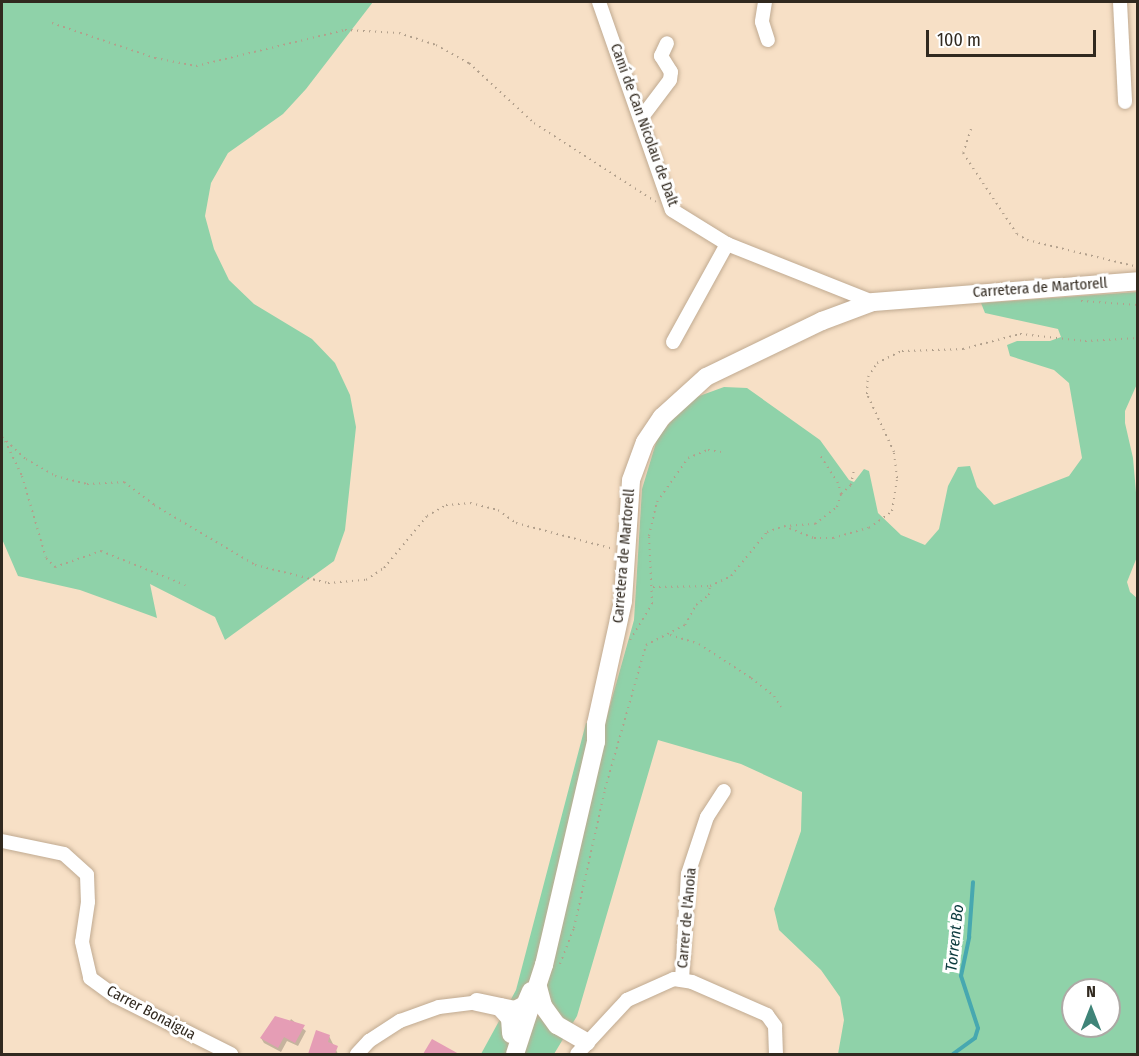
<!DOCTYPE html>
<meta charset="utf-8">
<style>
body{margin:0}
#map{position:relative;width:1139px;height:1056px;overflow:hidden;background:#f7e0c6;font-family:"Fira Sans Condensed",sans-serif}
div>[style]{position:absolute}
.green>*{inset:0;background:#8fd2a9}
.shadow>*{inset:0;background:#0003}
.stream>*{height:4px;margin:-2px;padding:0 2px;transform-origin:2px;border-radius:2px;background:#47a8b0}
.building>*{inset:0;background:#e59db5}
.path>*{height:2px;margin-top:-1px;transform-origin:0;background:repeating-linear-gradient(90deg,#b2a08c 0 1.5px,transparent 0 6px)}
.roads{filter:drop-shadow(0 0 2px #c0aa91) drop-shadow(0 0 2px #c0aa91)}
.minor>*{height:14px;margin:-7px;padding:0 7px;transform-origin:7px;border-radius:7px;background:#fff}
.major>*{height:18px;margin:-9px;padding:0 9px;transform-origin:9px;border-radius:9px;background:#fff}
span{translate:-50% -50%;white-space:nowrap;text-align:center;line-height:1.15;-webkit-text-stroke:6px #fff;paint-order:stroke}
.street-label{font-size:15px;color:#31291f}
.water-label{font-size:16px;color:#0c3a3e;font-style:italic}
.frame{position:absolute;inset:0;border:3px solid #31291f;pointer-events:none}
.north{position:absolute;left:1061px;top:978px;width:60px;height:60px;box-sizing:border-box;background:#fff;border:2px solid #ada9a5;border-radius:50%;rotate:0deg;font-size:16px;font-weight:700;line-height:24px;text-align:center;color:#31291f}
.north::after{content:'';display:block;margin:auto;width:21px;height:27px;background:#3f8478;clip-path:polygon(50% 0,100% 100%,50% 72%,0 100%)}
.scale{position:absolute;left:926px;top:30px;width:170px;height:27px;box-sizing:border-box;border:3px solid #31291f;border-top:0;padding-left:8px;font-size:18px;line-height:21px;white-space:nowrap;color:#31291f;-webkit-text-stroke:4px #fff;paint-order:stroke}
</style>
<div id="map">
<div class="green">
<i style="clip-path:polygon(2px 2px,373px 2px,306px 89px,283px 114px,228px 153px,211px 183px,205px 216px,214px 249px,229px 280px,254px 304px,312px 339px,335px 363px,350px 395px,356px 427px,345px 530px,334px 561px,225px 640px,215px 617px,150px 584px,157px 618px,80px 590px,18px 576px,2px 539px)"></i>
<i style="clip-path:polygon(evenodd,1137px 292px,1137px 384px,1125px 411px,1125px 423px,1133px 458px,1138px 515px,1137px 557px,1127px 582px,1130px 592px,1138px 599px,1137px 1054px,838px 1054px,844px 1020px,840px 997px,821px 970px,779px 930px,774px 909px,801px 831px,802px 792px,741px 764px,658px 740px,577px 1016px,554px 1054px,481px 1054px,516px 990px,586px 723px,604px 727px,634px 620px,642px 489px,658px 436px,691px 399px,724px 387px,747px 388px,820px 440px,849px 480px,854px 482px,864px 469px,869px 471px,878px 513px,901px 535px,925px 545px,939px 529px,948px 486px,958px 467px,970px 466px,977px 487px,994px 505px,1069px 476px,1082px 458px,1069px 383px,1054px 370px,1010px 356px,1007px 345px,1017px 341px,1050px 341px,1061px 337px,1058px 329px,985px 313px,981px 303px,1137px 292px,1073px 990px,1109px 990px,1109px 1026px,1073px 1026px,1073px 990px)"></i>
</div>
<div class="shadow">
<i style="clip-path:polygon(291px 1019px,306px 1031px,298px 1046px,287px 1041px,281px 1052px,264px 1043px,261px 1038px,288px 1025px)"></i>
<i style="clip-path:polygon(317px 1032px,329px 1036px,338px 1054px,310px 1054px)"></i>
</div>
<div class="stream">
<i style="left:953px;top:1054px;width:27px;rotate:-36deg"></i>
<i style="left:975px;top:1038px;width:10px;rotate:-73deg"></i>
<i style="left:978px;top:1028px;width:55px;rotate:-108.1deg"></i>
<i style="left:961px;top:976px;width:40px;rotate:-78deg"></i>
<i style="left:969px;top:937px;width:55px;rotate:-85.8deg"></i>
</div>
<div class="building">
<i style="clip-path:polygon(275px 1016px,305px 1025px,295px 1043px,284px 1037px,278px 1048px,260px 1038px)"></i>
<i style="clip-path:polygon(316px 1030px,330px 1035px,328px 1042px,338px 1046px,335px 1054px,308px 1054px)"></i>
<i style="clip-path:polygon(432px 1039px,459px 1054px,423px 1054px)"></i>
</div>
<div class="path">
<i style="left:52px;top:23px;width:109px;rotate:18.8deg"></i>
<i style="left:155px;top:58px;width:42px;rotate:11deg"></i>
<i style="left:196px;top:66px;width:153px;rotate:-13.6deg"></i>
<i style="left:345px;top:30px;width:54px;rotate:3.2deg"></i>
<i style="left:399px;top:33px;width:39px;rotate:18deg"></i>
<i style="left:436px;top:45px;width:38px;rotate:29deg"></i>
<i style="left:469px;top:63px;width:88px;rotate:42.7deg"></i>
<i style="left:534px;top:123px;width:145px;rotate:32.9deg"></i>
<i style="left:971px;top:129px;width:25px;rotate:108deg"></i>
<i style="left:963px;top:153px;width:97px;rotate:56.3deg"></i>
<i style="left:1017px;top:234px;width:12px;rotate:31deg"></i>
<i style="left:1027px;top:240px;width:110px;rotate:13.7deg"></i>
<i style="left:1081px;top:301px;width:57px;rotate:4deg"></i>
<i style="left:2px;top:437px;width:33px;rotate:43deg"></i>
<i style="left:26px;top:459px;width:34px;rotate:30deg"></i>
<i style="left:55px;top:476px;width:33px;rotate:14deg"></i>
<i style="left:87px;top:484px;width:37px;rotate:-3deg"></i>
<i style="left:124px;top:482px;width:38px;rotate:37deg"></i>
<i style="left:154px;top:505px;width:117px;rotate:30.7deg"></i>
<i style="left:255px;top:565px;width:75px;rotate:13.9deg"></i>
<i style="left:328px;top:583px;width:38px;rotate:-5deg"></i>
<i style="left:366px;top:580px;width:22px;rotate:-34deg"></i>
<i style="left:384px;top:568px;width:67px;rotate:-50.4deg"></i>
<i style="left:427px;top:516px;width:22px;rotate:-30deg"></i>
<i style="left:446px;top:505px;width:24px;rotate:-5deg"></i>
<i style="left:470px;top:503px;width:29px;rotate:14deg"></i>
<i style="left:498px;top:510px;width:22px;rotate:36deg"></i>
<i style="left:516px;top:523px;width:101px;rotate:14.9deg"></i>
<i style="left:5px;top:441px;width:39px;rotate:64deg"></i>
<i style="left:22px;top:476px;width:85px;rotate:73.7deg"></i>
<i style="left:46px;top:558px;width:13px;rotate:45deg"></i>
<i style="left:55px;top:567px;width:49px;rotate:-19.2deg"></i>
<i style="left:101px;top:551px;width:91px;rotate:22deg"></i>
<i style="left:841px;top:494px;width:13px;rotate:-42deg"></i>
<i style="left:851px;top:485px;width:15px;rotate:-79deg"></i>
<i style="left:784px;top:526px;width:31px;rotate:-4deg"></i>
<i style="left:815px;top:524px;width:28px;rotate:-38deg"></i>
<i style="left:837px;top:507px;width:14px;rotate:-73deg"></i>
<i style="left:841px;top:494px;width:11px;rotate:-105deg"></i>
<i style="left:838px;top:483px;width:33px;rotate:-123deg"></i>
<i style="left:653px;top:587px;width:57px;rotate:-1deg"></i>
<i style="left:670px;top:635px;width:30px;rotate:17deg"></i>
<i style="left:699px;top:644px;width:62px;rotate:33.2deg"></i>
<i style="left:751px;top:678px;width:29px;rotate:38deg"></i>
<i style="left:774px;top:696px;width:13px;rotate:58deg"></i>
<i style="left:630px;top:640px;width:42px;rotate:-58.6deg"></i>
<i style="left:652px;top:604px;width:68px;rotate:-92.5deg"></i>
<i style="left:649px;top:536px;width:35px;rotate:-77deg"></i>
<i style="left:657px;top:502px;width:54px;rotate:-54.8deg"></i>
<i style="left:688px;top:458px;width:22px;rotate:-22deg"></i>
<i style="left:708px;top:450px;width:13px;rotate:9deg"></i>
<i style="left:560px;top:964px;width:39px;rotate:-69deg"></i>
<i style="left:574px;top:928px;width:142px;rotate:-77.4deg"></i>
<i style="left:605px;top:789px;width:150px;rotate:-74.1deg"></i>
<i style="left:646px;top:645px;width:44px;rotate:-27.1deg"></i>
<i style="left:685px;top:625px;width:23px;rotate:-61deg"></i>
<i style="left:696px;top:605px;width:16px;rotate:-38deg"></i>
<i style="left:709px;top:595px;width:9px;rotate:-84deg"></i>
<i style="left:710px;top:586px;width:23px;rotate:-25deg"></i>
<i style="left:731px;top:576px;width:57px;rotate:-50.7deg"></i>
<i style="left:767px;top:532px;width:18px;rotate:-19deg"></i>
<i style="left:784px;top:526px;width:32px;rotate:22deg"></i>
<i style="left:814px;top:538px;width:19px"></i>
<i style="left:833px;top:538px;width:37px;rotate:-16deg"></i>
<i style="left:869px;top:528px;width:29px;rotate:-36deg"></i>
<i style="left:892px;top:511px;width:33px;rotate:-81deg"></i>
<i style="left:897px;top:478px;width:26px;rotate:-97deg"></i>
<i style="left:894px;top:452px;width:64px;rotate:-115deg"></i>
<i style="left:867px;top:394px;width:17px;rotate:-87deg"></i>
<i style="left:868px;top:377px;width:17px;rotate:-57deg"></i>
<i style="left:877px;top:363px;width:28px;rotate:-26deg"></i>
<i style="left:902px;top:351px;width:61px;rotate:-1.9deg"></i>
<i style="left:963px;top:349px;width:59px;rotate:-14.7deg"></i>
<i style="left:1020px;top:334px;width:65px;rotate:6.1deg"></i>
<i style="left:1085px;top:341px;width:53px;rotate:-3.2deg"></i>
</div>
<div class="roads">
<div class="minor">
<i style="left:599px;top:2px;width:220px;rotate:70.7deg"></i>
<i style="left:672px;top:210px;width:65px;rotate:31.7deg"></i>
<i style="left:727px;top:244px;width:157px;rotate:21.7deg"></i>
<i style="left:765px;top:2px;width:20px;rotate:99deg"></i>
<i style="left:762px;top:22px;width:19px;rotate:72deg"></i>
<i style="left:1120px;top:2px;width:100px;rotate:87.1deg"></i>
<i style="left:642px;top:117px;width:46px;rotate:-52.9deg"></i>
<i style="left:670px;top:80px;width:8px;rotate:-83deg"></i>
<i style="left:671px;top:72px;width:19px;rotate:-122deg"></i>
<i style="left:661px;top:56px;width:14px;rotate:-65deg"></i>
<i style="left:673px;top:342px;width:112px;rotate:-61.1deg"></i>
<i style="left:2px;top:841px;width:63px;rotate:11.8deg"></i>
<i style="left:64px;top:854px;width:31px;rotate:42deg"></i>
<i style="left:87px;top:875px;width:27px;rotate:88deg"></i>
<i style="left:88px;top:902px;width:40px;rotate:98.5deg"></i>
<i style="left:82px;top:942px;width:37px;rotate:77deg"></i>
<i style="left:90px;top:978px;width:31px;rotate:36deg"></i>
<i style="left:115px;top:996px;width:130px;rotate:26.6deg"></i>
<i style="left:682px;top:980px;width:106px;rotate:-86.8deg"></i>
<i style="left:688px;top:874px;width:60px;rotate:-71.6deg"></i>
<i style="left:707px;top:817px;width:31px;rotate:-57deg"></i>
<i style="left:357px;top:1054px;width:18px;rotate:-47deg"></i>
<i style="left:369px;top:1041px;width:37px;rotate:-33deg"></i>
<i style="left:400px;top:1021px;width:41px;rotate:-19.7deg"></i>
<i style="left:439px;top:1007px;width:38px;rotate:-7deg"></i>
<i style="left:577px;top:1054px;width:74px;rotate:-47.2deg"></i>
<i style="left:627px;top:1000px;width:51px;rotate:-24.1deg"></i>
<i style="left:674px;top:979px;width:18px;rotate:9deg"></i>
<i style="left:692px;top:982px;width:82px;rotate:23.7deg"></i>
<i style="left:767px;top:1015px;width:14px;rotate:54deg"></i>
<i style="left:775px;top:1026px;width:28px;rotate:88deg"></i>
</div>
<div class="major">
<i style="left:538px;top:987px;width:20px;rotate:75deg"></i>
<i style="left:543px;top:1006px;width:24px;rotate:54deg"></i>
<i style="left:557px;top:1025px;width:34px;rotate:30deg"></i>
<i style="left:477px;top:1002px;width:39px;rotate:12deg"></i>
<i style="left:515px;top:1010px;width:11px;rotate:-27deg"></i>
<i style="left:525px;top:1005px;width:15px;rotate:-67deg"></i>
<i style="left:500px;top:1007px;width:15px;rotate:48deg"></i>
<i style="left:510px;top:1018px;width:16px;rotate:86deg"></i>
<i style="left:515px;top:1054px;width:94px;rotate:-72deg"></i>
<i style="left:544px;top:965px;width:229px;rotate:-76.9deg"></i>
<i style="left:596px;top:742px;width:18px;rotate:-90deg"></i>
<i style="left:596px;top:724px;width:126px;rotate:-77.6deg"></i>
<i style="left:623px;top:601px;width:121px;rotate:-86.2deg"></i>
<i style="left:631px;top:480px;width:40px;rotate:-69.8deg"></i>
<i style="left:645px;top:442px;width:30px;rotate:-56deg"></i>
<i style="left:662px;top:417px;width:59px;rotate:-42.3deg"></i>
<i style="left:706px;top:377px;width:129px;rotate:-25.8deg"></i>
<i style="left:822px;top:321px;width:54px;rotate:-20.4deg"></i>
<i style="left:873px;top:302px;width:266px;rotate:-4.5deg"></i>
</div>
</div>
<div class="street-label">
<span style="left:644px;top:125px;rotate:70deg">Camí de Can Nicolau de Dalt</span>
<span style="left:1040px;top:288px;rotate:-4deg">Carretera de Martorell</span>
<span style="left:624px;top:556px;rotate:-85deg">Carretera de Martorell</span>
<span style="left:687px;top:918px;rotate:-85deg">Carrer de l'Anoia</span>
<span style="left:151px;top:1013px;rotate:28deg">Carrer Bonaigua</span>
</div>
<div class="water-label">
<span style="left:955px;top:938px;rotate:-84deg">Torrent Bo</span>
</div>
<div class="frame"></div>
<div class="north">N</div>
<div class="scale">100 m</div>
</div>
